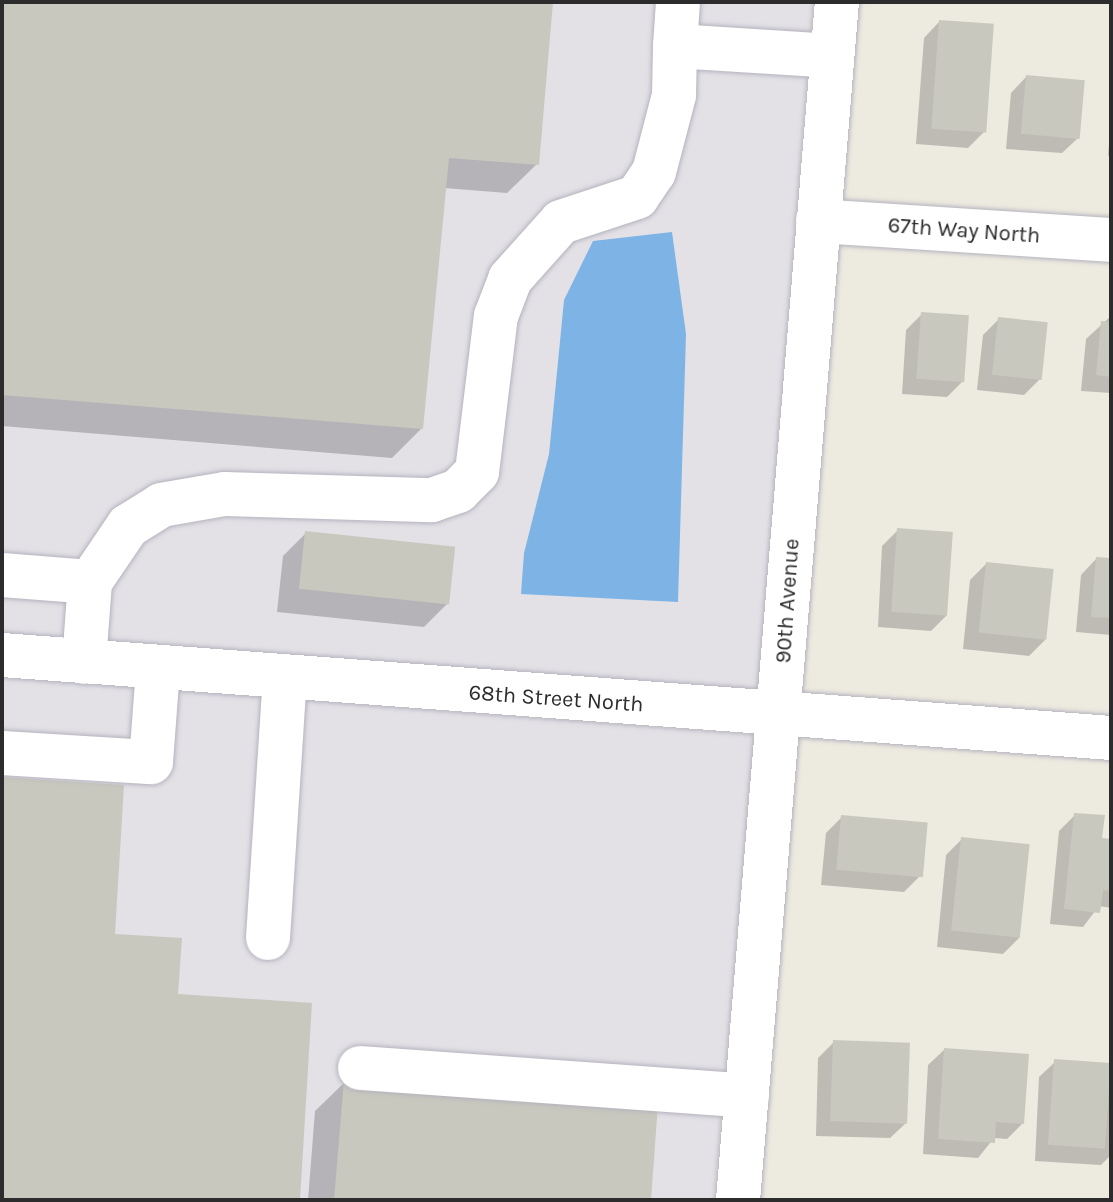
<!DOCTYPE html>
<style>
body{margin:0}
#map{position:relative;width:1113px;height:1202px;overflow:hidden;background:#edeae0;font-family:Karla,sans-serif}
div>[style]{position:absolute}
.industrial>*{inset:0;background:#e3e0e6}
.water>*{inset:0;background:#7db4e5}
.shadow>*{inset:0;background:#0003}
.building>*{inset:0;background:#c9c8be;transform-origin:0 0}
.roads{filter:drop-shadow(0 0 2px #b4b3be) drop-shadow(0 0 2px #b4b3be)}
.minor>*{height:44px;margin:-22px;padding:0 22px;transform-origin:22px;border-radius:22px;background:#fff}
span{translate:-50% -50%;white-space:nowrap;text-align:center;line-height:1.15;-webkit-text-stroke:6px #fff;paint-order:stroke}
.street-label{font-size:22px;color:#2c2c2c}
.frame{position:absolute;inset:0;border:4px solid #2c2c2c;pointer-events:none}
</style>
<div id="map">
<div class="industrial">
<i style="clip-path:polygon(evenodd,2px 2px,813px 2px,758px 693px,2px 634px,2px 2px,564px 300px,678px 602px,524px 553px,549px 454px,564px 300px)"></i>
<i style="clip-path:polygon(2px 676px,754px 735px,714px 1200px,2px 1200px)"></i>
</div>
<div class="water">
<i style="clip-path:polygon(672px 232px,686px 334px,678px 602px,521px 594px,524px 553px,549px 454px,564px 300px,593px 241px)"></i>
</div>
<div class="shadow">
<i style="clip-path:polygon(2px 2px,551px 2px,537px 164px,507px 193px,444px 188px,421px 429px,392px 458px,2px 426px)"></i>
<i style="clip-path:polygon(939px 22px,984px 132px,968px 148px,916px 144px,924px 38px)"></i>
<i style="clip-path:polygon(1026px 77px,1078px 138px,1062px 153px,1006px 149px,1011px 93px)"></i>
<i style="clip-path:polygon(1111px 120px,1111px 156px,1108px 156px)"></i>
<i style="clip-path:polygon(922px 314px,963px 381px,947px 397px,902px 394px,906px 330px)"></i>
<i style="clip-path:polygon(1111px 316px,1111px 393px,1081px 391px,1086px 339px)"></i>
<i style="clip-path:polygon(999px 319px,1040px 379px,1024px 395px,977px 390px,983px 335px)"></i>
<i style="clip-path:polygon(898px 530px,947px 615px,931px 631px,878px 627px,882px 546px)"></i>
<i style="clip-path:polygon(306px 533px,447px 604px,424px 627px,277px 612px,283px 556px)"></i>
<i style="clip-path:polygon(1096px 559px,1111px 560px,1111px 635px,1076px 632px,1081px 575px)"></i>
<i style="clip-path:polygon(986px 564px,1045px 640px,1029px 656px,963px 649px,970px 580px)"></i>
<i style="clip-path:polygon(1075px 815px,1100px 840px,1111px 841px,1111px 908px,1099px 906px,1083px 927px,1050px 924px,1059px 831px)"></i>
<i style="clip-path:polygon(842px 817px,920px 876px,904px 892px,821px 885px,826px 833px)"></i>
<i style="clip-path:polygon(962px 839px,1019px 938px,1003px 954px,937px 947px,946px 855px)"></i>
<i style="clip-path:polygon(834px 1042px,906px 1123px,890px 1138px,816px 1136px,818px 1058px)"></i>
<i style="clip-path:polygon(944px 1050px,1022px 1124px,1007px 1139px,994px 1138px,978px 1158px,923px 1154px,928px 1065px)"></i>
<i style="clip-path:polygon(1055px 1062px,1111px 1065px,1111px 1155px,1101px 1165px,1035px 1161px,1039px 1077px)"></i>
<i style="clip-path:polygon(345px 1082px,649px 1200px,308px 1200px,315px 1111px)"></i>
</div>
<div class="building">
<i style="clip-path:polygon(2px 2px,553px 2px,539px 165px,449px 158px,423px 429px,2px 395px)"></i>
<i style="left:939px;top:20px;width:55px;height:109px;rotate:4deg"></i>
<i style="left:1026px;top:75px;width:59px;height:59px;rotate:5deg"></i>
<i style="left:921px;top:312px;width:48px;height:67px;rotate:4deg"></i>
<i style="left:998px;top:317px;width:50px;height:58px;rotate:6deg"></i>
<i style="clip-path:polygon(1101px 321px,1111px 322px,1111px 377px,1096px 375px)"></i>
<i style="left:897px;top:528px;width:56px;height:84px;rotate:4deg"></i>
<i style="left:305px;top:531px;width:151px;height:58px;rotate:6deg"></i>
<i style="clip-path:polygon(1096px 557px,1111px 558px,1111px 618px,1091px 617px)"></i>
<i style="left:986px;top:562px;width:68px;height:71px;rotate:6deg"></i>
<i style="clip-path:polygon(2px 777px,124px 785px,115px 934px,182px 938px,178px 994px,312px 1003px,300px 1200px,2px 1200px)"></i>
<i style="clip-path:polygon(1074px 813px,1105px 815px,1102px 838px,1111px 839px,1111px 891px,1103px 890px,1100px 913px,1064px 909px)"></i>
<i style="left:841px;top:815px;width:87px;height:55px;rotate:5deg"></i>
<i style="left:961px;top:837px;width:69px;height:94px;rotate:6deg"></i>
<i style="left:833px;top:1040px;width:77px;height:81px;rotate:2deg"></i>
<i style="clip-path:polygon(944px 1048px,1029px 1054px,1024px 1124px,996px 1122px,995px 1143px,938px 1139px)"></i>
<i style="left:1054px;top:1059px;width:57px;height:86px;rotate:4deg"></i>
<i style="clip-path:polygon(344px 1080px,658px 1104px,651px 1200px,334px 1200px)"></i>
</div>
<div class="roads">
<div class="minor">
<i style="left:678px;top:2px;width:44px;rotate:93.9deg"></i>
<i style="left:675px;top:46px;width:157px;rotate:3.6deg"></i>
<i style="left:818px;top:221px;width:294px;rotate:3.7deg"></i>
<i style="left:2px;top:575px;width:88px;rotate:4.5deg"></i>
<i style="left:90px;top:582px;width:80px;rotate:94.3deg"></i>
<i style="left:90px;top:582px;width:68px;rotate:-55.8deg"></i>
<i style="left:128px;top:526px;width:39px;rotate:-32deg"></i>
<i style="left:161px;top:505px;width:65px;rotate:-9.8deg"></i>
<i style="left:225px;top:494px;width:207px;rotate:1.7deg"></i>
<i style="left:432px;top:500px;width:28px;rotate:-19deg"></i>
<i style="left:458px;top:491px;width:27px;rotate:-45deg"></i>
<i style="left:477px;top:472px;width:157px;rotate:-83.1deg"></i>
<i style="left:496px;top:316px;width:40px;rotate:-69deg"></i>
<i style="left:510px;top:279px;width:76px;rotate:-48.2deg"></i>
<i style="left:561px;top:222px;width:80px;rotate:-18.2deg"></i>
<i style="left:637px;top:197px;width:30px;rotate:-56deg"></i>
<i style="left:654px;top:172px;width:80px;rotate:-75.4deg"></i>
<i style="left:674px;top:95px;width:49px;rotate:-88.8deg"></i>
<i style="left:2px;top:655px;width:1112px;rotate:4.28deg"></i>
<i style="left:2px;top:753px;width:149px;rotate:3.5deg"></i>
<i style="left:151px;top:762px;width:94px;rotate:-85.7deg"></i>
<i style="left:268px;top:938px;width:261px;rotate:-86.3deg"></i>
<i style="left:360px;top:1068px;width:388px;rotate:4.1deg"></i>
<i style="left:738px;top:1200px;width:1202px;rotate:-85.28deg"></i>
</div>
</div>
<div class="street-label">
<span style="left:964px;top:231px;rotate:4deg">67th Way North</span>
<span style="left:788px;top:601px;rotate:-86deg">90th Avenue</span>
<span style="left:556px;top:699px;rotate:4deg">68th Street North</span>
</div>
<div class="frame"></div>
</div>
